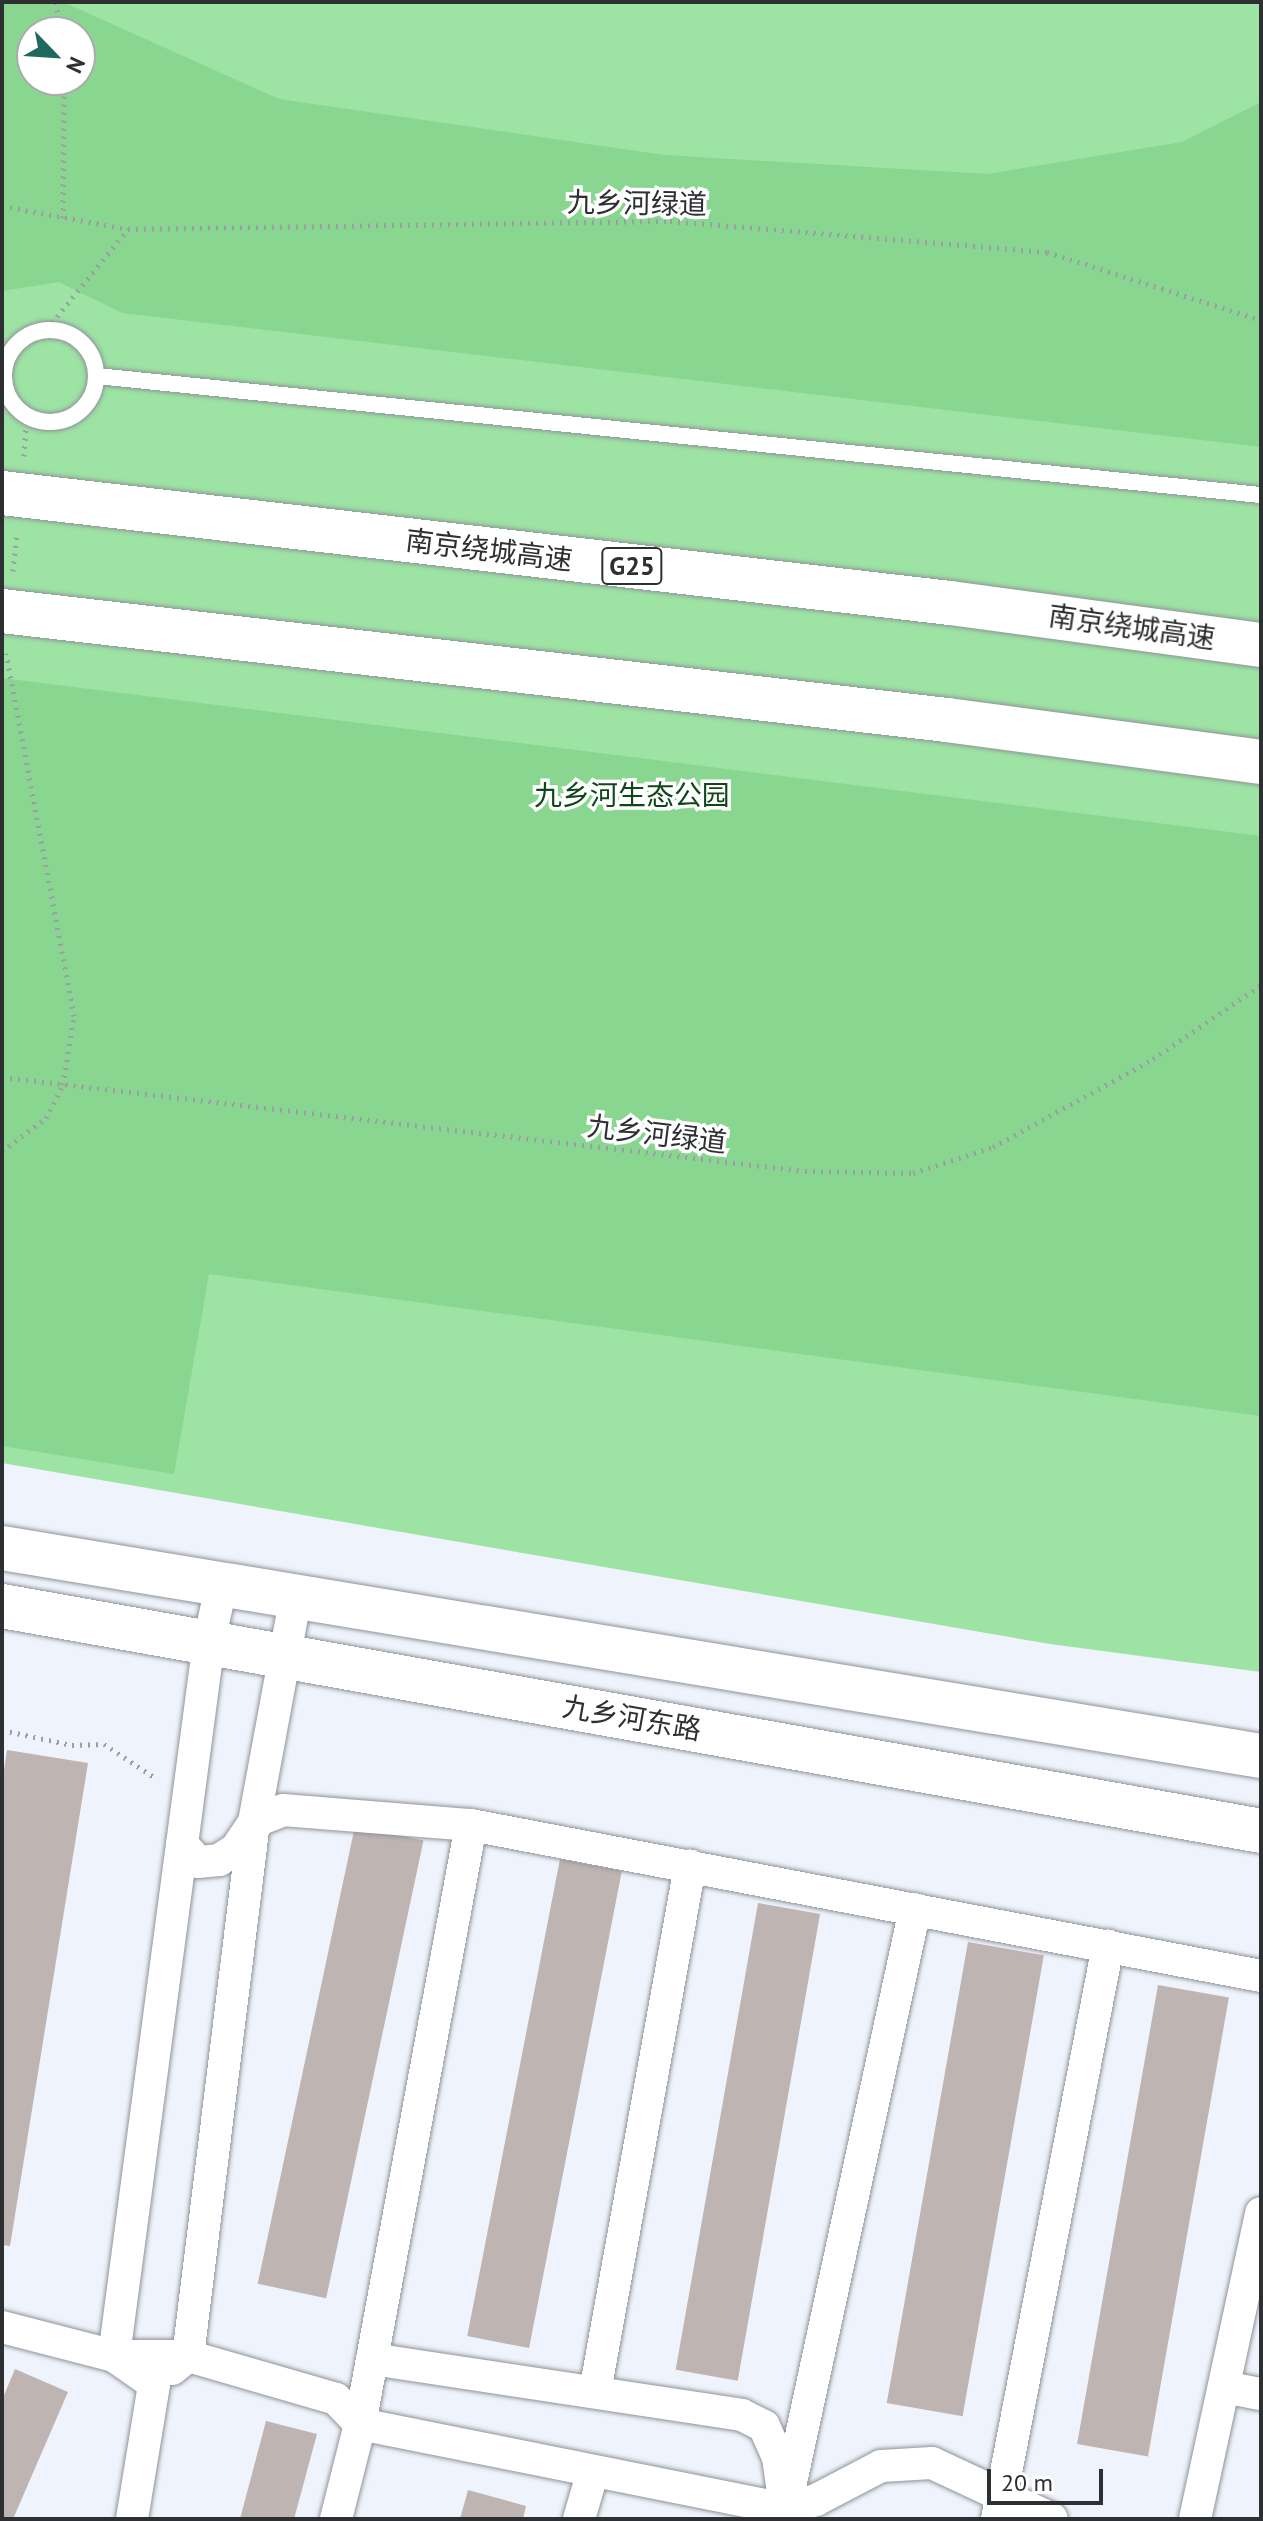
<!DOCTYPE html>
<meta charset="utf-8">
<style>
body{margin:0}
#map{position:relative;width:1263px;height:2521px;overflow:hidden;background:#eff3fb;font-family:"PT Sans","Noto Sans SC",sans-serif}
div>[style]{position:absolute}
.green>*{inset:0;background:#9de3a3}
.forest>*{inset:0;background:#88d68f}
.building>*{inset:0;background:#beb4b2;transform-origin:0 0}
.path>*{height:5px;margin-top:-2.5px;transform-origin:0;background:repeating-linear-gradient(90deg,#9c9ea4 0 2px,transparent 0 8px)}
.roads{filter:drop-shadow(0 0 2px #8f939a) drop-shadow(0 0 2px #8f939a)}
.lane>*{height:16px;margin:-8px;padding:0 8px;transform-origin:8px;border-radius:8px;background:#fff}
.lane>.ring{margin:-8px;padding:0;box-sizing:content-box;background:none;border:16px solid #fff;border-radius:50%}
.street>*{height:32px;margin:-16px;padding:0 16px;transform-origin:16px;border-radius:16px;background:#fff}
.secondary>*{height:44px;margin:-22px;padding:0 22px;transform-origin:22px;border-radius:22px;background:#fff}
.bridges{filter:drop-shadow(0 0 2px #8f939a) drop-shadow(0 0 2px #8f939a)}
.highway-bridge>*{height:44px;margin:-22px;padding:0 22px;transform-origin:22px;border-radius:22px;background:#fff}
span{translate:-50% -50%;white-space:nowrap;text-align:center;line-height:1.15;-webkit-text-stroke:7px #fff;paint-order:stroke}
.shield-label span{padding:2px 6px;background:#fff;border:2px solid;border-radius:6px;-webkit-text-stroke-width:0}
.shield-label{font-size:26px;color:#2e2f32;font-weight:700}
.street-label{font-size:28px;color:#2e2f32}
.park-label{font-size:28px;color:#10471a}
.frame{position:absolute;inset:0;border:4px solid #2e2f32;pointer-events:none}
.north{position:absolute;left:16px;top:16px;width:80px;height:80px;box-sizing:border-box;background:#fff;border:2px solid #abacad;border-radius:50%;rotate:115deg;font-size:22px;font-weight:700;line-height:32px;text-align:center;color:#2e2f32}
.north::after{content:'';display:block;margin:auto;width:28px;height:36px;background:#20685d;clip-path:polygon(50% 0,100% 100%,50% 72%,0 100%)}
.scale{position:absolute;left:987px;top:2469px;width:116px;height:36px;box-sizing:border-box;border:4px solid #2e2f32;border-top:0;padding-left:10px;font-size:24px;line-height:28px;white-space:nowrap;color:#2e2f32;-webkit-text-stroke:6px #fff;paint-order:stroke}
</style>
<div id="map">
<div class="green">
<i style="clip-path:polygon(evenodd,2px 2px,1261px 2px,1261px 1672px,1050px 1644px,2px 1463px,2px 2px,32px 32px,80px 32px,80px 80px,32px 80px,32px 32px)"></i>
</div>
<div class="forest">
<i style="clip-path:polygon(evenodd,2px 2px,63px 2px,279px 99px,664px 155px,987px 174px,1182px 142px,1261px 102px,1261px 447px,122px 313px,59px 282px,2px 291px,2px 2px,32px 32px,80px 32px,80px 80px,32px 80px,32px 32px)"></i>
<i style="clip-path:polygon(2px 678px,1261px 836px,1261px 1416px,209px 1274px,174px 1474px,2px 1446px)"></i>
</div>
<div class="building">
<i style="clip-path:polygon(7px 1750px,88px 1763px,10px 2246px,2px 2245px,2px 1784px)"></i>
<i style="left:355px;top:1826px;width:70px;height:468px;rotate:12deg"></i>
<i style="left:560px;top:1859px;width:63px;height:486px;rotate:11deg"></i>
<i style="left:758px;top:1903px;width:63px;height:474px;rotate:10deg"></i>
<i style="left:968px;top:1942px;width:77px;height:468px;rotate:10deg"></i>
<i style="left:1158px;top:1985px;width:72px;height:466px;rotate:10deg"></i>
<i style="clip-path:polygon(15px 2369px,68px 2392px,13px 2519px,2px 2519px,2px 2400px)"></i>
<i style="clip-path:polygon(266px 2421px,317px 2434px,294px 2519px,240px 2519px)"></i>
<i style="clip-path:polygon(468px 2490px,526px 2506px,523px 2519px,460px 2519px)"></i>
</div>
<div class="path">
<i style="left:56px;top:2px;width:30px;rotate:81deg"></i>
<i style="left:2px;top:206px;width:128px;rotate:10.3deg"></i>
<i style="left:128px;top:229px;width:542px;rotate:-0.85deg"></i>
<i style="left:670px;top:221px;width:378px;rotate:4.7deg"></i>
<i style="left:1047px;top:252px;width:225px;rotate:17.6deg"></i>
<i style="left:63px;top:218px;width:138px;rotate:-89.6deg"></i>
<i style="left:47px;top:329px;width:129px;rotate:-51deg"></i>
<i style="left:24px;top:456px;width:39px;rotate:-86deg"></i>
<i style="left:13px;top:571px;width:38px;rotate:-84deg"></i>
<i style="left:2px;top:1077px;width:808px;rotate:6.68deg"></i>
<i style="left:805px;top:1171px;width:108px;rotate:1.1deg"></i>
<i style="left:913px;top:1173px;width:84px;rotate:-18deg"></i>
<i style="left:993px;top:1147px;width:183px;rotate:-28.8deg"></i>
<i style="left:1153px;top:1059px;width:131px;rotate:-34.4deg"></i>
<i style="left:2px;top:1151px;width:55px;rotate:-36.9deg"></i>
<i style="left:46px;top:1118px;width:37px;rotate:-63deg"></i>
<i style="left:63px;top:1085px;width:70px;rotate:-80.9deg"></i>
<i style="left:74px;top:1016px;width:369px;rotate:-100.6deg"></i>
<i style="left:2px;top:1730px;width:72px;rotate:12.1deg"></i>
<i style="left:72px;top:1745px;width:32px;rotate:-2deg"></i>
<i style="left:104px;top:1744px;width:64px;rotate:33.4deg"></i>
</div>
<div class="roads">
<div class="lane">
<i class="ring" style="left:4px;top:330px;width:76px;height:76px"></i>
<i style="left:97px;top:376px;width:1170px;rotate:5.84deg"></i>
</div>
<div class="street">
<i style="left:182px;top:1844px;width:24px;rotate:48deg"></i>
<i style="left:198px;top:1862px;width:21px;rotate:-5deg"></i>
<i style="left:219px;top:1860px;width:20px;rotate:-33deg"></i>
<i style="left:236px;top:1849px;width:32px;rotate:-56deg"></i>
<i style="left:254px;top:1822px;width:31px;rotate:-22deg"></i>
<i style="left:283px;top:1810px;width:189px;rotate:4.6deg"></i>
<i style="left:471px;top:1825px;width:804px;rotate:10.82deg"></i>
<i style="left:2px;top:2327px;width:116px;rotate:14.5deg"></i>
<i style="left:114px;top:2356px;width:74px"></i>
<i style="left:188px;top:2356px;width:154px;rotate:16.2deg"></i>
<i style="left:336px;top:2399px;width:35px;rotate:46deg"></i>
<i style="left:360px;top:2424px;width:433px;rotate:11.3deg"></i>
<i style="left:785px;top:2509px;width:32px;rotate:-16deg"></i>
<i style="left:816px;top:2500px;width:73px;rotate:-27.6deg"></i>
<i style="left:881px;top:2466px;width:51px;rotate:-3.4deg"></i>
<i style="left:932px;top:2463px;width:132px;rotate:25deg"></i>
<i style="left:372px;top:2359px;width:374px;rotate:8.6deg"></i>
<i style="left:742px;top:2415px;width:25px;rotate:27deg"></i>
<i style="left:764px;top:2426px;width:34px;rotate:66deg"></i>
<i style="left:778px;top:2457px;width:35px;rotate:82deg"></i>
<i style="left:172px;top:2369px;width:21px;rotate:-39deg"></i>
<i style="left:188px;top:2356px;width:538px;rotate:-82.95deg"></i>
<i style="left:254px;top:1822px;width:231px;rotate:-79.5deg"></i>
<i style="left:1224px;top:2387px;width:38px;rotate:11deg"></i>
<i style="left:595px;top:2392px;width:535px;rotate:-79.76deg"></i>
<i style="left:132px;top:2519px;width:137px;rotate:-80.7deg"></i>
<i style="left:154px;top:2384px;width:49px;rotate:-145deg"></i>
<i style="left:114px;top:2356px;width:721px;rotate:-82.43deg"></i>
<i style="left:209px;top:1641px;width:59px;rotate:-77.4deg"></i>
<i style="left:336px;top:2519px;width:98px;rotate:-75.8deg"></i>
<i style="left:360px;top:2424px;width:609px;rotate:-79.5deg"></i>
<i style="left:579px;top:2519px;width:50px;rotate:-73.7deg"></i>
<i style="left:783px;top:2519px;width:624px;rotate:-77.79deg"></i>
<i style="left:997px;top:2519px;width:584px;rotate:-79.04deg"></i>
<i style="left:1195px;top:2519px;width:313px;rotate:-77.8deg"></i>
</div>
<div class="secondary">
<i style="left:2px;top:1548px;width:1276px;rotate:9.38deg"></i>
<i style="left:2px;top:1606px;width:1279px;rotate:10.13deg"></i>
</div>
</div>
<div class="bridges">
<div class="highway-bridge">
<i style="left:2px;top:493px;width:954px;rotate:6.62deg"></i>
<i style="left:950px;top:603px;width:314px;rotate:7.7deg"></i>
<i style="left:2px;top:611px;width:951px;rotate:6.58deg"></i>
<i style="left:947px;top:720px;width:317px;rotate:7.6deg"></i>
</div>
</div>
<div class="shield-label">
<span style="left:632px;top:566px">G25</span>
</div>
<div class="street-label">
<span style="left:637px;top:203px;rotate:1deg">九乡河绿道</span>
<span style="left:489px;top:550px;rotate:7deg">南京绕城高速</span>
<span style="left:1132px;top:627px;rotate:8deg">南京绕城高速</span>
<span style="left:657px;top:1134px;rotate:7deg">九乡河绿道</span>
<span style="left:632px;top:1718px;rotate:10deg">九乡河东路</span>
</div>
<div class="park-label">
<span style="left:632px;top:795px">九乡河生态公园</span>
</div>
<div class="frame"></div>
<div class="north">N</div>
<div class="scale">20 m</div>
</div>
